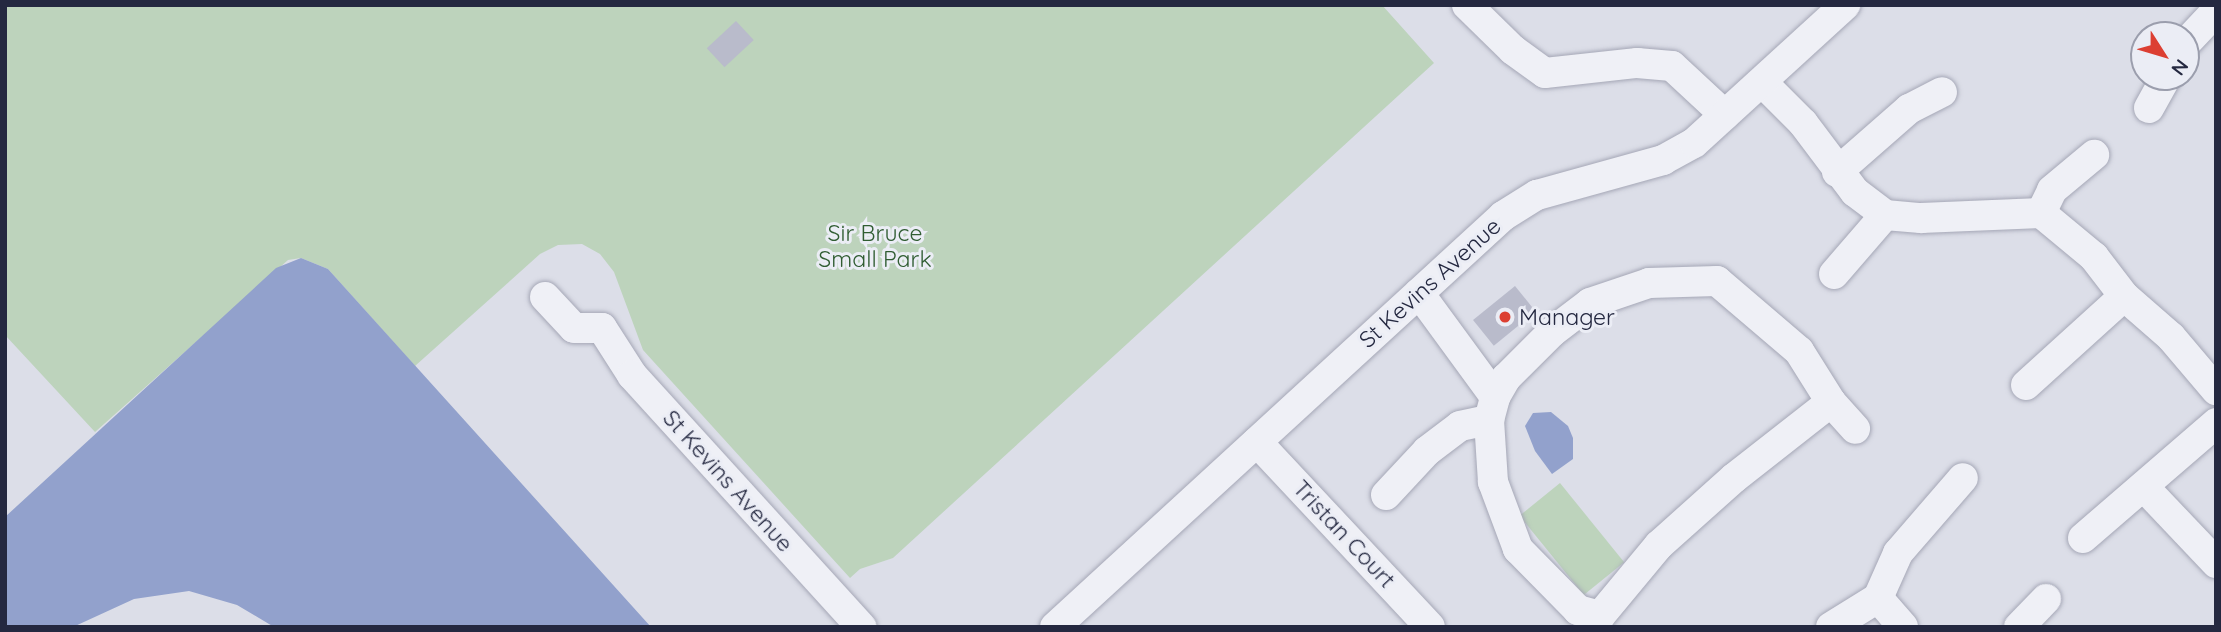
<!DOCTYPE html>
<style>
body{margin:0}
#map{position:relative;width:2221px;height:632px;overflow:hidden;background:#dcdee8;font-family:Quicksand,sans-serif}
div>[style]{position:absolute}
.green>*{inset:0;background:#bdd3bc;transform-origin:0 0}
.water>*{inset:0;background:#92a1cc}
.building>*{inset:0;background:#b9bbcb;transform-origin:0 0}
.roads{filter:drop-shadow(0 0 2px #a5a7b6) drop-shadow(0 0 2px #a5a7b6)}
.minor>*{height:30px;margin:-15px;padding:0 15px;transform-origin:15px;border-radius:15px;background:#eff0f6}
.dots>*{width:19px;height:19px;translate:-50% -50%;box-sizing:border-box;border:4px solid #ebedf5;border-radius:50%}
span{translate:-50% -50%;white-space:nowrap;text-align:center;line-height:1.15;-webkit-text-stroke:6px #ebedf5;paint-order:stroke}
.park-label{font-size:23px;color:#305d32}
.street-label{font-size:23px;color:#242840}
.poi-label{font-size:23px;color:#242840}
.left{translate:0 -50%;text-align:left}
.frame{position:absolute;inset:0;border:7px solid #242840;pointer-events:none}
.north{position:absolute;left:2130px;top:21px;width:70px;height:70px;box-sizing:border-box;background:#ebedf5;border:2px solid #9b9ead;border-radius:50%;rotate:127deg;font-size:19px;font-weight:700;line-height:28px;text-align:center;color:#242840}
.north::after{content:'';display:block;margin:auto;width:24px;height:32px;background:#dc3f32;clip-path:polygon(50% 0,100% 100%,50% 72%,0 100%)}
</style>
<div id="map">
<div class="green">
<i style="clip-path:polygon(5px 5px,1382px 5px,1434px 63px,893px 558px,860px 569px,850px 578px,643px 350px,614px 272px,600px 254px,582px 244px,558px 245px,540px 254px,415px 366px,328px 269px,301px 258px,288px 260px,95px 432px,5px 335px)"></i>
<i style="left:1560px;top:483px;width:102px;height:52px;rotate:51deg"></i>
</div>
<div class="water">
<i style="clip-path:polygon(301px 258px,328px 269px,651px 627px,274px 627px,237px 605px,189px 591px,134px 599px,73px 627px,5px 627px,5px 517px,276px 268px)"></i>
<i style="clip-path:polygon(1551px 412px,1568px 426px,1573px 438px,1573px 459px,1552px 474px,1535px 451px,1525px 426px,1533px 413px)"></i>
</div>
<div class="building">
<i style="left:736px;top:21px;width:26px;height:40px;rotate:47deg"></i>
<i style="left:1515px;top:286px;width:33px;height:54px;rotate:51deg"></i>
</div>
<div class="roads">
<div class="minor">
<i style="left:1467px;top:5px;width:64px;rotate:44.4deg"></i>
<i style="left:1513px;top:50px;width:39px;rotate:36deg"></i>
<i style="left:1545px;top:73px;width:93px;rotate:-6.2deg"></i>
<i style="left:1637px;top:63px;width:35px;rotate:5deg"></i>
<i style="left:1672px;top:66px;width:72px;rotate:42.8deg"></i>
<i style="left:2186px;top:43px;width:44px;rotate:-46.8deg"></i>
<i style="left:1762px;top:82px;width:58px;rotate:45deg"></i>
<i style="left:1803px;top:123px;width:86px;rotate:53deg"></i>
<i style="left:1855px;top:192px;width:38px;rotate:37deg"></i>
<i style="left:1885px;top:215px;width:36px;rotate:5deg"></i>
<i style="left:1921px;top:218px;width:120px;rotate:-2.4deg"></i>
<i style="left:2041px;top:213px;width:69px;rotate:39.7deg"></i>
<i style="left:2094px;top:257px;width:49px;rotate:52.4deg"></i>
<i style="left:2124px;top:296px;width:62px;rotate:41.1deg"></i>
<i style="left:2171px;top:337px;width:70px;rotate:49.7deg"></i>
<i style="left:2149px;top:108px;width:35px;rotate:-61deg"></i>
<i style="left:1837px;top:172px;width:96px;rotate:-41.2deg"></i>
<i style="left:1909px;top:109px;width:37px;rotate:-27deg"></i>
<i style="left:2041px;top:213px;width:25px;rotate:-64deg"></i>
<i style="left:2052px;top:190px;width:55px;rotate:-39.8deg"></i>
<i style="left:1834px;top:274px;width:78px;rotate:-49.2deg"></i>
<i style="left:1717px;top:281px;width:108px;rotate:40.5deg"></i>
<i style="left:1799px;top:351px;width:60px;rotate:57.9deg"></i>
<i style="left:1831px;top:402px;width:123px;rotate:141.9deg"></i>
<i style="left:1734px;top:478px;width:101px;rotate:138.2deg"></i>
<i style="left:1659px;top:545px;width:92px;rotate:129.7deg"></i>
<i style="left:1600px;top:616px;width:23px;rotate:-165deg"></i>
<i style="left:1578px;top:610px;width:86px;rotate:-134.5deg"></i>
<i style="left:1518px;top:549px;width:72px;rotate:-110.5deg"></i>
<i style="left:1493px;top:482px;width:62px;rotate:-93.7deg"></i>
<i style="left:1489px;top:420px;width:24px;rotate:-75deg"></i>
<i style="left:1495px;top:397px;width:22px;rotate:-60deg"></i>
<i style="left:1506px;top:378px;width:65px;rotate:-45deg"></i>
<i style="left:1552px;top:332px;width:48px;rotate:-37.3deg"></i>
<i style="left:1590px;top:303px;width:62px;rotate:-18.7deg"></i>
<i style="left:1649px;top:283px;width:68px;rotate:-1.7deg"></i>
<i style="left:1419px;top:293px;width:129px;rotate:53.8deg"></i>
<i style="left:545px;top:297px;width:42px;rotate:46.9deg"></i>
<i style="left:574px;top:328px;width:28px"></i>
<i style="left:602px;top:328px;width:56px;rotate:57.4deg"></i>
<i style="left:632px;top:375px;width:341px;rotate:47.7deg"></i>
<i style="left:2026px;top:385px;width:132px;rotate:-42.2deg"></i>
<i style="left:1831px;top:402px;width:36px;rotate:48deg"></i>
<i style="left:1257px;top:442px;width:253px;rotate:46.9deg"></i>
<i style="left:2144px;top:487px;width:105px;rotate:46.5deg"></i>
<i style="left:1386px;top:495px;width:60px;rotate:-47deg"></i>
<i style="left:1427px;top:451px;width:41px;rotate:-37.1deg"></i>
<i style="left:1460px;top:426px;width:30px;rotate:-12deg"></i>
<i style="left:2083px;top:538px;width:176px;rotate:-40.8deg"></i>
<i style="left:1878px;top:598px;width:49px;rotate:-66deg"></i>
<i style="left:1898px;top:553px;width:99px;rotate:-49.1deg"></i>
<i style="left:1055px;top:627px;width:608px;rotate:-42.53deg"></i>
<i style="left:1503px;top:216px;width:40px;rotate:-32deg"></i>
<i style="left:1537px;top:195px;width:131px;rotate:-15.5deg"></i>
<i style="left:1663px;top:160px;width:35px;rotate:-29deg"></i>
<i style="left:1694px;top:143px;width:205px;rotate:-42.4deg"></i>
<i style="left:1831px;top:627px;width:55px;rotate:-31.7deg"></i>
<i style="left:1878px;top:598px;width:38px;rotate:49deg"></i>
<i style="left:2019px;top:627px;width:39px;rotate:-46deg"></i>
</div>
</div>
<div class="dots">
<i style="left:1505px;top:317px;background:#dc3f32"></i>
</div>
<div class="park-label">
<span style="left:875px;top:246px">Sir Bruce<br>Small Park</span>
</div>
<div class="street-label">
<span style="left:1430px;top:283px;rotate:-42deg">St Kevins Avenue</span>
<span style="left:728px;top:481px;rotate:48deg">St Kevins Avenue</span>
<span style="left:1344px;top:534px;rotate:47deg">Tristan Court</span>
</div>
<div class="poi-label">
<span class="left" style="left:1519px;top:317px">Manager</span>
</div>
<div class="frame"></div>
<div class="north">N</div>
</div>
